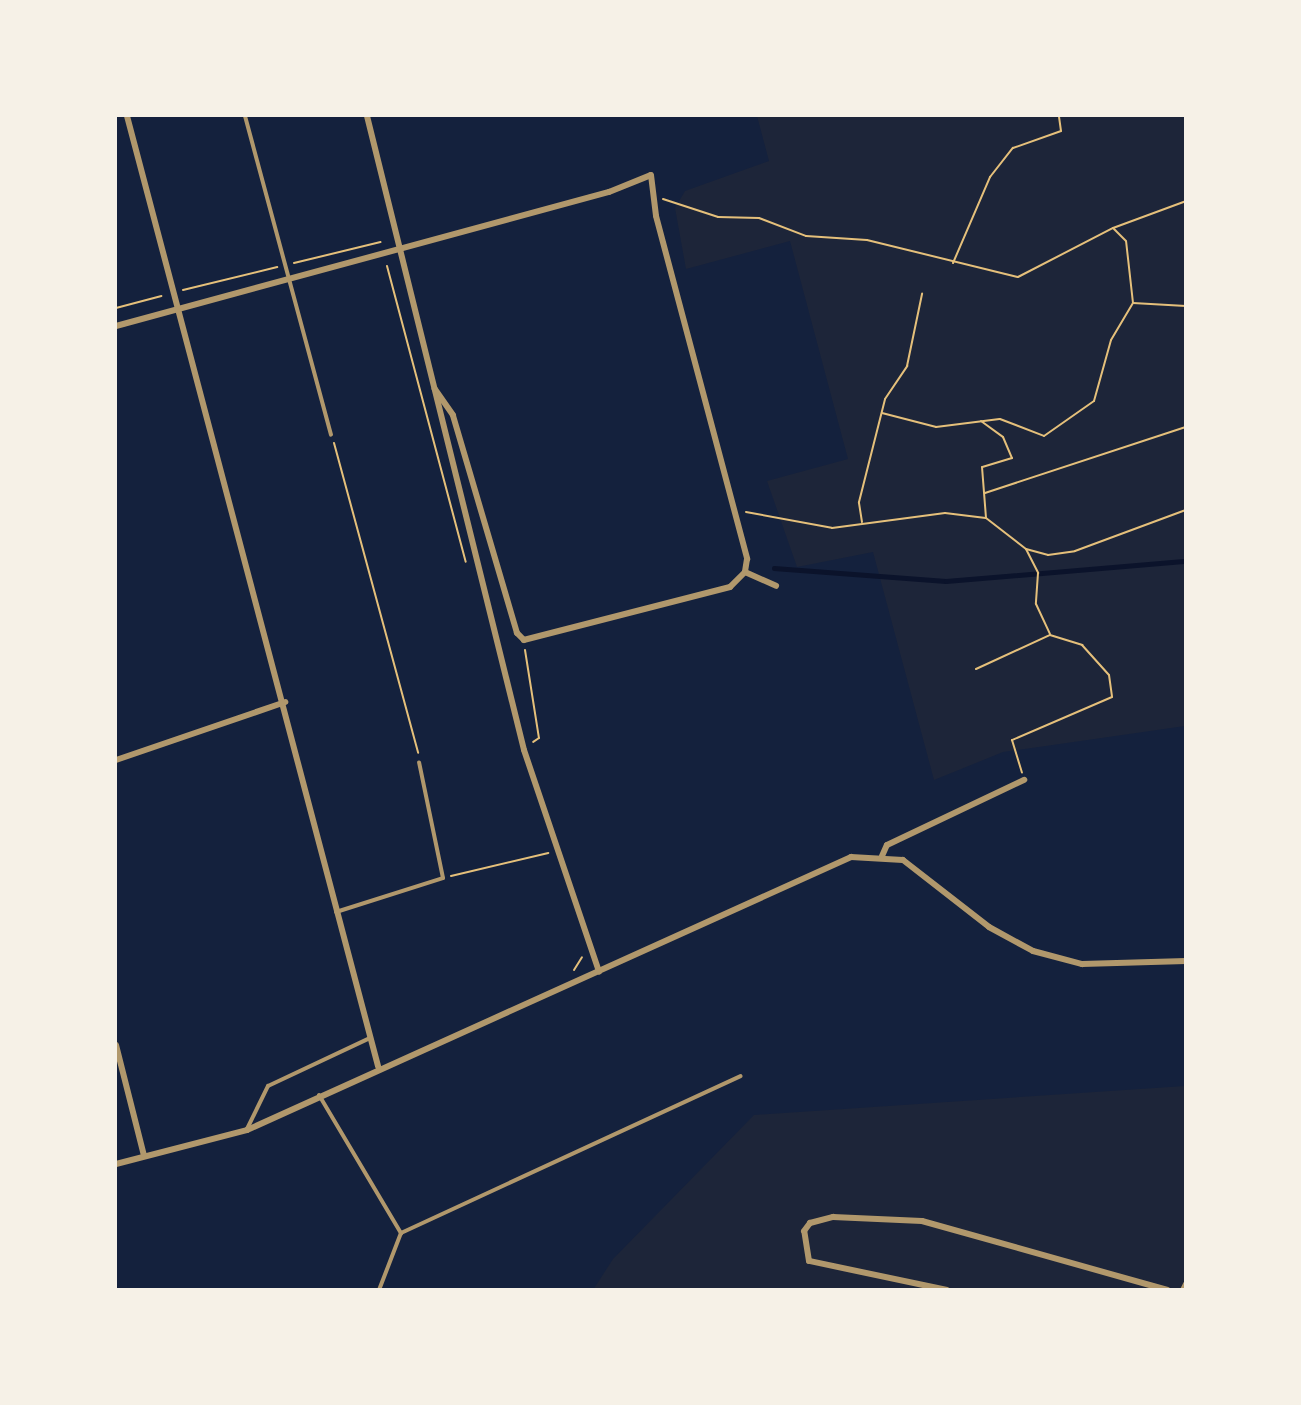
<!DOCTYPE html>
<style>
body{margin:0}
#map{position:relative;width:1301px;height:1405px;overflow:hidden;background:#14213d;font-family:Lora,serif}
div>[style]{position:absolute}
.green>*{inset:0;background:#1d2539}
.stream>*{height:4.5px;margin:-2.25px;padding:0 2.25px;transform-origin:2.25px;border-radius:2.25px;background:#0b132b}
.path>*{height:2px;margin:-1px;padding:0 1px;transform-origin:1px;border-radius:1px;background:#e5c07b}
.service>*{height:4px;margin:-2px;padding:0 2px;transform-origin:2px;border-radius:2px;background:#b1986c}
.minor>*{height:6px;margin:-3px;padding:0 3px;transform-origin:3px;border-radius:3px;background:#b1986c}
span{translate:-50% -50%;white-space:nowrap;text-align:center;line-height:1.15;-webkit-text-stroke:5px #f6f1e7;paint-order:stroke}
.frame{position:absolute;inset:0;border:117px solid #f6f1e7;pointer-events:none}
</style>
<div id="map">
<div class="green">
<i style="clip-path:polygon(757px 116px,1185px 116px,1185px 726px,1003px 752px,934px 780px,873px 552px,797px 567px,767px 481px,848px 459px,790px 241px,686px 269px,675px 208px,685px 191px,769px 161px)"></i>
<i style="clip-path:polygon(1185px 1086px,1185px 1289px,593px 1290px,613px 1259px,754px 1115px)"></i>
</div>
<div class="stream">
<i style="left:774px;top:568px;width:172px;rotate:4.3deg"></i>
<i style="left:946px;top:581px;width:241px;rotate:-4.8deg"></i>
</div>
<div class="path">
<i style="left:663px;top:199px;width:58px;rotate:18.1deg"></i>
<i style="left:718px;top:217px;width:41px;rotate:1.4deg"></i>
<i style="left:759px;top:218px;width:50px;rotate:21deg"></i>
<i style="left:806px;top:236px;width:61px;rotate:3.8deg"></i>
<i style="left:867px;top:240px;width:155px;rotate:13.8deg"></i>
<i style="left:1018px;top:277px;width:107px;rotate:-27.3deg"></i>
<i style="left:1113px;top:228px;width:78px;rotate:-20.3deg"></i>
<i style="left:294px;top:263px;width:89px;rotate:-13.6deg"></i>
<i style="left:953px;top:263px;width:94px;rotate:-66.7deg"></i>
<i style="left:990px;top:177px;width:37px;rotate:-52deg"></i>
<i style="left:1013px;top:148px;width:51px;rotate:-19.5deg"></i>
<i style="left:1061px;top:131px;width:15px;rotate:-98deg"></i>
<i style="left:387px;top:266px;width:306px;rotate:75.1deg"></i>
<i style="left:183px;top:290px;width:97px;rotate:-13.7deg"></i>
<i style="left:1133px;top:303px;width:53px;rotate:3.2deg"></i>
<i style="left:116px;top:308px;width:47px;rotate:-14.9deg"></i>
<i style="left:882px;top:413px;width:56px;rotate:14.5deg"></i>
<i style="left:936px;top:427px;width:64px;rotate:-7.1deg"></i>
<i style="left:1000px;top:419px;width:47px;rotate:21.1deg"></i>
<i style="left:1044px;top:436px;width:61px;rotate:-35deg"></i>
<i style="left:1094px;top:401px;width:63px;rotate:-74.4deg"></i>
<i style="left:1111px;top:340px;width:43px;rotate:-59.3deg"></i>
<i style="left:1133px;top:303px;width:62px;rotate:-96.4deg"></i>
<i style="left:1126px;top:241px;width:18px;rotate:-135deg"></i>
<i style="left:981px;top:421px;width:27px;rotate:36deg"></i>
<i style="left:1003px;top:437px;width:23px;rotate:67deg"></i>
<i style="left:1012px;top:458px;width:31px;rotate:163deg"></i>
<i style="left:982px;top:467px;width:51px;rotate:85.5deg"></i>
<i style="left:334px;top:443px;width:321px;rotate:74.8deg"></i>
<i style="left:985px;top:493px;width:212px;rotate:-18.2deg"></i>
<i style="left:746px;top:512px;width:87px;rotate:10.5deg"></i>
<i style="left:832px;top:528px;width:114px;rotate:-7.6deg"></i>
<i style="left:945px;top:513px;width:41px;rotate:7deg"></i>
<i style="left:986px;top:518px;width:51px;rotate:37.8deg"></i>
<i style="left:1026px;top:549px;width:23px;rotate:15deg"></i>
<i style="left:1048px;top:555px;width:27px;rotate:-8deg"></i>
<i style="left:1075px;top:551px;width:118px;rotate:-20.3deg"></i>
<i style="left:862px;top:522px;width:20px;rotate:-99deg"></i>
<i style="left:859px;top:502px;width:106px;rotate:-75.8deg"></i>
<i style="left:885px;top:399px;width:40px;rotate:-56deg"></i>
<i style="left:907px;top:366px;width:74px;rotate:-78.2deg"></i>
<i style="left:1026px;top:549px;width:27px;rotate:63deg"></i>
<i style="left:1038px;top:573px;width:31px;rotate:94deg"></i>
<i style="left:1036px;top:604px;width:33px;rotate:65deg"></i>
<i style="left:525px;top:650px;width:89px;rotate:81deg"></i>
<i style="left:539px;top:738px;width:7px;rotate:146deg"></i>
<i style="left:976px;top:669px;width:81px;rotate:-24.7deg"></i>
<i style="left:1050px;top:635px;width:34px;rotate:17deg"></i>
<i style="left:1082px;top:645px;width:40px;rotate:48deg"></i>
<i style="left:1109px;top:675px;width:22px;rotate:82deg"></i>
<i style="left:1112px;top:697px;width:109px;rotate:156.7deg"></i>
<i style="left:1012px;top:740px;width:34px;rotate:73deg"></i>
<i style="left:451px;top:876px;width:100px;rotate:-13.3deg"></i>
<i style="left:574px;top:970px;width:15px;rotate:-58deg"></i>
</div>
<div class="service">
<i style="left:245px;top:116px;width:330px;rotate:74.9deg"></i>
<i style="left:336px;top:912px;width:112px;rotate:-17.6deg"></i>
<i style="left:443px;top:878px;width:118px;rotate:-101.7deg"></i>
<i style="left:319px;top:1095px;width:161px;rotate:59.3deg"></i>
<i style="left:401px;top:1233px;width:374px;rotate:-24.8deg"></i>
<i style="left:247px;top:1129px;width:48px;rotate:-64deg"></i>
<i style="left:268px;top:1086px;width:113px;rotate:-25.2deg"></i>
<i style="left:379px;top:1290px;width:61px;rotate:-68.9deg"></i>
</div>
<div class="minor">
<i style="left:127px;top:116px;width:983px;rotate:75.2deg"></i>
<i style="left:367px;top:116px;width:653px;rotate:76.09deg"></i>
<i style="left:524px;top:750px;width:234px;rotate:71.3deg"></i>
<i style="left:116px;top:326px;width:511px;rotate:-15.21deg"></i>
<i style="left:609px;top:192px;width:45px;rotate:-22deg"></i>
<i style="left:651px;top:175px;width:41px;rotate:83deg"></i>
<i style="left:656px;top:216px;width:355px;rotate:75.1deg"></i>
<i style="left:747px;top:559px;width:13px;rotate:99deg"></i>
<i style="left:745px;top:572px;width:21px;rotate:135deg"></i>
<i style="left:730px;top:587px;width:213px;rotate:165.6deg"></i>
<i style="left:524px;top:640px;width:10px;rotate:-135deg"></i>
<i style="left:517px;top:633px;width:227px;rotate:-106.4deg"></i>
<i style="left:453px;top:415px;width:32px;rotate:-125deg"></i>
<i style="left:745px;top:572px;width:34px;rotate:24deg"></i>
<i style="left:116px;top:760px;width:179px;rotate:-18.9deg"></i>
<i style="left:882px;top:856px;width:12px;rotate:-66deg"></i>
<i style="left:887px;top:845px;width:152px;rotate:-25.4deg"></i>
<i style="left:116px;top:1045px;width:114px;rotate:75.8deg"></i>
<i style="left:116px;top:1164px;width:135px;rotate:-14.5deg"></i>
<i style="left:247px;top:1130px;width:663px;rotate:-24.32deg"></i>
<i style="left:851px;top:857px;width:52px;rotate:3.3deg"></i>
<i style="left:903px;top:860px;width:109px;rotate:37.9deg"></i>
<i style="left:989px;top:927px;width:50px;rotate:28.6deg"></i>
<i style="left:1033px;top:951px;width:51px;rotate:14.9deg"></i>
<i style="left:1082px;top:964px;width:104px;rotate:-1.7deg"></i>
<i style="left:947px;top:1290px;width:141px;rotate:-168.1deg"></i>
<i style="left:809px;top:1261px;width:30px;rotate:-99deg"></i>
<i style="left:804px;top:1231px;width:10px;rotate:-53deg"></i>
<i style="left:810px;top:1223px;width:24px;rotate:-15deg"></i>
<i style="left:833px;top:1217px;width:89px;rotate:2.6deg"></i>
<i style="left:922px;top:1221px;width:255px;rotate:15.7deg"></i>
<i style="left:1183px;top:1290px;width:7px;rotate:-63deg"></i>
</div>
<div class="frame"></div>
</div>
